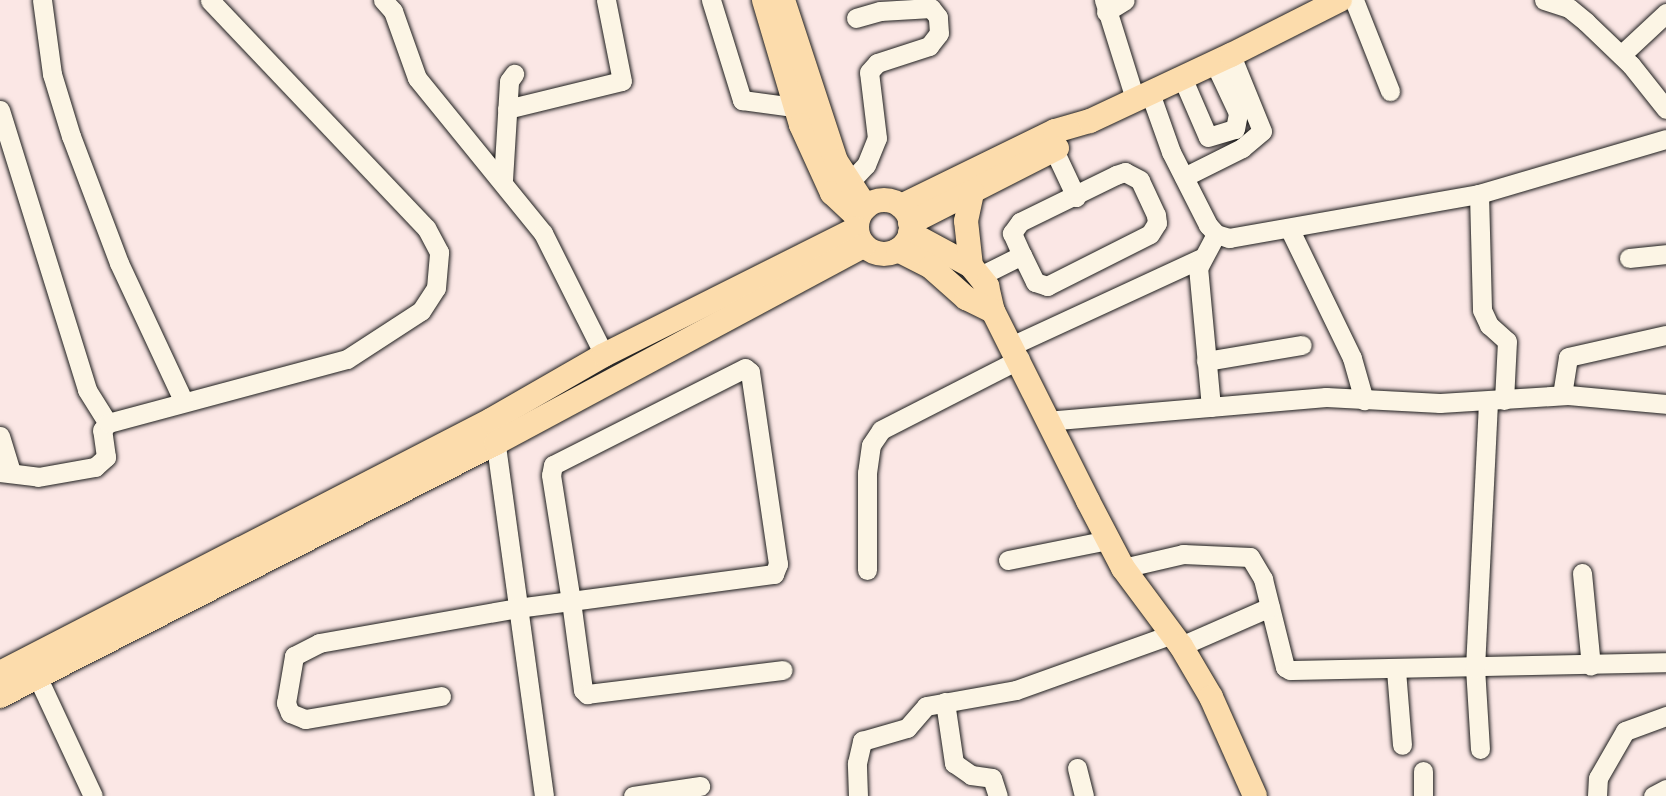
<!DOCTYPE html>
<style>
body{margin:0}
#map{position:relative;width:1666px;height:796px;overflow:hidden;background:#fbe7e5;font-family:"Architects Daughter",sans-serif}
div>[style]{position:absolute}
.roads{filter:drop-shadow(0 0 2px #1c1c1c) drop-shadow(0 0 2px #1c1c1c)}
.minor>*{height:19px;margin:-9.5px;padding:0 9.5px;transform-origin:9.5px;border-radius:9.5px;background:#fcf5e5}
.major>*{height:24px;margin:-12px;padding:0 12px;transform-origin:12px;border-radius:12px;background:#fcdcac}
.major>.ring{margin:-12px;padding:0;box-sizing:content-box;background:none;border:24px solid #fcdcac;border-radius:50%}
span{translate:-50% -50%;white-space:nowrap;text-align:center;line-height:1.15;-webkit-text-stroke:5px #fcf5e5;paint-order:stroke}
</style>
<div id="map">
<div class="roads">
<div class="minor">
<i style="left:42px;top:0;width:75px;rotate:82.3deg"></i>
<i style="left:52px;top:74px;width:65px;rotate:73deg"></i>
<i style="left:71px;top:136px;width:136px;rotate:69.3deg"></i>
<i style="left:119px;top:263px;width:151px;rotate:65deg"></i>
<i style="left:383px;top:0;width:15px;rotate:48deg"></i>
<i style="left:393px;top:11px;width:71px;rotate:70.3deg"></i>
<i style="left:417px;top:78px;width:200px;rotate:50.9deg"></i>
<i style="left:543px;top:233px;width:136px;rotate:63.4deg"></i>
<i style="left:711px;top:0;width:105px;rotate:72.8deg"></i>
<i style="left:742px;top:100px;width:52px;rotate:7.7deg"></i>
<i style="left:1104px;top:0;width:104px;rotate:72.6deg"></i>
<i style="left:1354px;top:0;width:98px;rotate:68.4deg"></i>
<i style="left:1544px;top:0;width:26px;rotate:18deg"></i>
<i style="left:1569px;top:8px;width:22px;rotate:39deg"></i>
<i style="left:1586px;top:22px;width:62px;rotate:43.7deg"></i>
<i style="left:1631px;top:65px;width:56px;rotate:51.5deg"></i>
<i style="left:1106px;top:12px;width:22px;rotate:-32deg"></i>
<i style="left:1621px;top:55px;width:62px;rotate:-43deg"></i>
<i style="left:1182px;top:77px;width:65px;rotate:66.6deg"></i>
<i style="left:1208px;top:137px;width:28px;rotate:-17deg"></i>
<i style="left:1235px;top:129px;width:16px;rotate:-79deg"></i>
<i style="left:1238px;top:113px;width:56px;rotate:-115.2deg"></i>
<i style="left:1150px;top:93px;width:63px;rotate:70.4deg"></i>
<i style="left:1171px;top:152px;width:82px;rotate:63.1deg"></i>
<i style="left:1208px;top:225px;width:12px;rotate:48deg"></i>
<i style="left:1216px;top:234px;width:14px;rotate:17deg"></i>
<i style="left:1229px;top:238px;width:254px;rotate:-10deg"></i>
<i style="left:1479px;top:194px;width:195px;rotate:-16.4deg"></i>
<i style="left:507px;top:109px;width:118px;rotate:-13.7deg"></i>
<i style="left:622px;top:81px;width:83px;rotate:-101.2deg"></i>
<i style="left:0;top:110px;width:293px;rotate:72.7deg"></i>
<i style="left:87px;top:390px;width:39px;rotate:58deg"></i>
<i style="left:1054px;top:150px;width:52px;rotate:64.9deg"></i>
<i style="left:1184px;top:177px;width:65px;rotate:-26.6deg"></i>
<i style="left:1242px;top:148px;width:26px;rotate:-40deg"></i>
<i style="left:1262px;top:131px;width:82px;rotate:-112.2deg"></i>
<i style="left:503px;top:180px;width:99px;rotate:-86.5deg"></i>
<i style="left:509px;top:81px;width:9px;rotate:-54deg"></i>
<i style="left:848px;top:184px;width:26px;rotate:-47deg"></i>
<i style="left:866px;top:165px;width:29px;rotate:-68deg"></i>
<i style="left:877px;top:138px;width:66px;rotate:-96.9deg"></i>
<i style="left:869px;top:72px;width:12px;rotate:-48deg"></i>
<i style="left:877px;top:63px;width:55px;rotate:-18.1deg"></i>
<i style="left:929px;top:46px;width:16px;rotate:-52deg"></i>
<i style="left:939px;top:33px;width:16px;rotate:-94deg"></i>
<i style="left:938px;top:17px;width:11px;rotate:-128deg"></i>
<i style="left:931px;top:8px;width:51px;rotate:176.6deg"></i>
<i style="left:880px;top:11px;width:25px;rotate:164deg"></i>
<i style="left:1479px;top:194px;width:116px;rotate:88.5deg"></i>
<i style="left:1482px;top:310px;width:17px;rotate:65deg"></i>
<i style="left:1489px;top:325px;width:24px;rotate:42deg"></i>
<i style="left:1507px;top:341px;width:59px;rotate:92.9deg"></i>
<i style="left:1289px;top:228px;width:144px;rotate:64.1deg"></i>
<i style="left:1352px;top:358px;width:44px;rotate:74.1deg"></i>
<i style="left:1629px;top:258px;width:37px;rotate:-6deg"></i>
<i style="left:980px;top:276px;width:47px;rotate:-26.6deg"></i>
<i style="left:1022px;top:255px;width:30px;rotate:64deg"></i>
<i style="left:1035px;top:282px;width:13px;rotate:18deg"></i>
<i style="left:1047px;top:286px;width:115px;rotate:-26.8deg"></i>
<i style="left:1150px;top:234px;width:13px;rotate:-58deg"></i>
<i style="left:1157px;top:223px;width:8px;rotate:-97deg"></i>
<i style="left:1156px;top:215px;width:38px;rotate:-115deg"></i>
<i style="left:1140px;top:180px;width:17px;rotate:-152deg"></i>
<i style="left:1125px;top:172px;width:9px;rotate:162deg"></i>
<i style="left:1116px;top:175px;width:107px;rotate:153.9deg"></i>
<i style="left:1020px;top:222px;width:14px;rotate:126deg"></i>
<i style="left:1012px;top:233px;width:24px;rotate:66deg"></i>
<i style="left:1013px;top:345px;width:205px;rotate:-24.8deg"></i>
<i style="left:1206px;top:361px;width:97px;rotate:-9.5deg"></i>
<i style="left:1562px;top:395px;width:38px;rotate:-81deg"></i>
<i style="left:1568px;top:357px;width:100px;rotate:-12.7deg"></i>
<i style="left:1211px;top:407px;width:140px;rotate:-95.3deg"></i>
<i style="left:1198px;top:268px;width:38px;rotate:-62deg"></i>
<i style="left:1046px;top:421px;width:281px;rotate:-4.9deg"></i>
<i style="left:1326px;top:397px;width:114px;rotate:3deg"></i>
<i style="left:1440px;top:403px;width:128px;rotate:-3.6deg"></i>
<i style="left:1568px;top:395px;width:98px;rotate:5.2deg"></i>
<i style="left:494px;top:431px;width:368px;rotate:82.2deg"></i>
<i style="left:0;top:436px;width:38px;rotate:73deg"></i>
<i style="left:0;top:472px;width:38px;rotate:7deg"></i>
<i style="left:38px;top:477px;width:58px;rotate:-10deg"></i>
<i style="left:95px;top:467px;width:15px;rotate:-42deg"></i>
<i style="left:106px;top:457px;width:27px;rotate:-98deg"></i>
<i style="left:102px;top:430px;width:9px;rotate:-49deg"></i>
<i style="left:108px;top:423px;width:247px;rotate:-15deg"></i>
<i style="left:347px;top:359px;width:88px;rotate:-33deg"></i>
<i style="left:421px;top:311px;width:27px;rotate:-57deg"></i>
<i style="left:436px;top:288px;width:36px;rotate:-85deg"></i>
<i style="left:439px;top:252px;width:27px;rotate:-118deg"></i>
<i style="left:426px;top:228px;width:314px;rotate:-133.5deg"></i>
<i style="left:1008px;top:560px;width:102px;rotate:-11.3deg"></i>
<i style="left:1123px;top:568px;width:62px;rotate:-13.1deg"></i>
<i style="left:1183px;top:554px;width:67px;rotate:2.6deg"></i>
<i style="left:1250px;top:557px;width:26px;rotate:59deg"></i>
<i style="left:1263px;top:579px;width:91px;rotate:76deg"></i>
<i style="left:1285px;top:667px;width:6px;rotate:31deg"></i>
<i style="left:1290px;top:670px;width:376px;rotate:-1.2deg"></i>
<i style="left:867px;top:570px;width:97px;rotate:-90deg"></i>
<i style="left:867px;top:473px;width:28px;rotate:-82deg"></i>
<i style="left:871px;top:445px;width:18px;rotate:-56deg"></i>
<i style="left:881px;top:430px;width:156px;rotate:-27.1deg"></i>
<i style="left:1582px;top:573px;width:93px;rotate:84.5deg"></i>
<i style="left:1181px;top:646px;width:97px;rotate:-23.7deg"></i>
<i style="left:1396px;top:670px;width:75px;rotate:85.4deg"></i>
<i style="left:37px;top:676px;width:132px;rotate:65deg"></i>
<i style="left:441px;top:696px;width:138px;rotate:170.4deg"></i>
<i style="left:305px;top:719px;width:16px;rotate:-158deg"></i>
<i style="left:290px;top:713px;width:11px;rotate:-112deg"></i>
<i style="left:286px;top:703px;width:48px;rotate:-80.3deg"></i>
<i style="left:294px;top:656px;width:28px;rotate:-27deg"></i>
<i style="left:319px;top:643px;width:201px;rotate:-10deg"></i>
<i style="left:517px;top:608px;width:54px;rotate:-7.4deg"></i>
<i style="left:571px;top:601px;width:205px;rotate:-7.6deg"></i>
<i style="left:774px;top:574px;width:11px;rotate:-68deg"></i>
<i style="left:778px;top:564px;width:194px;rotate:-98.3deg"></i>
<i style="left:750px;top:372px;width:6px;rotate:-141deg"></i>
<i style="left:745px;top:368px;width:215px;rotate:153.2deg"></i>
<i style="left:553px;top:465px;width:10px;rotate:101deg"></i>
<i style="left:551px;top:475px;width:128px;rotate:81deg"></i>
<i style="left:571px;top:601px;width:90px;rotate:82.3deg"></i>
<i style="left:583px;top:690px;width:6px;rotate:45deg"></i>
<i style="left:587px;top:694px;width:197px;rotate:-7deg"></i>
<i style="left:945px;top:702px;width:62px;rotate:81.6deg"></i>
<i style="left:954px;top:763px;width:21px;rotate:35deg"></i>
<i style="left:971px;top:775px;width:21px;rotate:8deg"></i>
<i style="left:992px;top:778px;width:19px;rotate:72deg"></i>
<i style="left:1480px;top:749px;width:81px;rotate:-93.5deg"></i>
<i style="left:1475px;top:668px;width:267px;rotate:-87.2deg"></i>
<i style="left:1077px;top:768px;width:29px;rotate:76deg"></i>
<i style="left:633px;top:796px;width:68px;rotate:-8.5deg"></i>
<i style="left:858px;top:796px;width:33px;rotate:-92deg"></i>
<i style="left:857px;top:763px;width:23px;rotate:-77deg"></i>
<i style="left:862px;top:741px;width:47px;rotate:-16.1deg"></i>
<i style="left:907px;top:728px;width:29px;rotate:-49deg"></i>
<i style="left:926px;top:706px;width:91px;rotate:-10.1deg"></i>
<i style="left:1016px;top:690px;width:164px;rotate:-19.7deg"></i>
<i style="left:1423px;top:796px;width:25px;rotate:-90deg"></i>
<i style="left:1597px;top:796px;width:18px;rotate:-87deg"></i>
<i style="left:1598px;top:778px;width:54px;rotate:-60.1deg"></i>
<i style="left:1625px;top:731px;width:44px;rotate:-20.1deg"></i>
<i style="left:1653px;top:796px;width:15px;rotate:-28deg"></i>
</div>
<div class="major">
<i style="left:764px;top:0;width:130px;rotate:73.5deg"></i>
<i style="left:801px;top:125px;width:75px;rotate:65.5deg"></i>
<i style="left:832px;top:193px;width:35px;rotate:43deg"></i>
<i style="left:783px;top:0;width:169px;rotate:71.8deg"></i>
<i style="left:836px;top:161px;width:55px;rotate:56.9deg"></i>
<i class="ring" style="left:857px;top:200px;width:30px;height:30px"></i>
<i style="left:901px;top:206px;width:171px;rotate:-26deg"></i>
<i style="left:1055px;top:131px;width:36px;rotate:-16deg"></i>
<i style="left:1090px;top:121px;width:156px;rotate:-25.1deg"></i>
<i style="left:1231px;top:55px;width:122px;rotate:-26.8deg"></i>
<i style="left:910px;top:223px;width:165px;rotate:-27deg"></i>
<i style="left:910px;top:233px;width:69px;rotate:28.4deg"></i>
<i style="left:971px;top:266px;width:26px;rotate:51deg"></i>
<i style="left:987px;top:286px;width:26px;rotate:77deg"></i>
<i style="left:993px;top:311px;width:212px;rotate:63.4deg"></i>
<i style="left:1088px;top:501px;width:76px;rotate:62.4deg"></i>
<i style="left:1123px;top:568px;width:97px;rotate:53.4deg"></i>
<i style="left:1181px;top:646px;width:59px;rotate:59.5deg"></i>
<i style="left:1211px;top:697px;width:108px;rotate:66deg"></i>
<i style="left:898px;top:250px;width:37px;rotate:27deg"></i>
<i style="left:931px;top:267px;width:47px;rotate:41.5deg"></i>
<i style="left:966px;top:298px;width:30px;rotate:26deg"></i>
<i style="left:971px;top:266px;width:45px;rotate:-96.3deg"></i>
<i style="left:966px;top:221px;width:30px;rotate:-78deg"></i>
<i style="left:0;top:673px;width:552px;rotate:-27.26deg"></i>
<i style="left:491px;top:420px;width:130px;rotate:-29.9deg"></i>
<i style="left:604px;top:355px;width:282px;rotate:-26.6deg"></i>
<i style="left:0;top:696px;width:557px;rotate:-27.03deg"></i>
<i style="left:496px;top:443px;width:417px;rotate:-28.2deg"></i>
</div>
</div>
</div>
